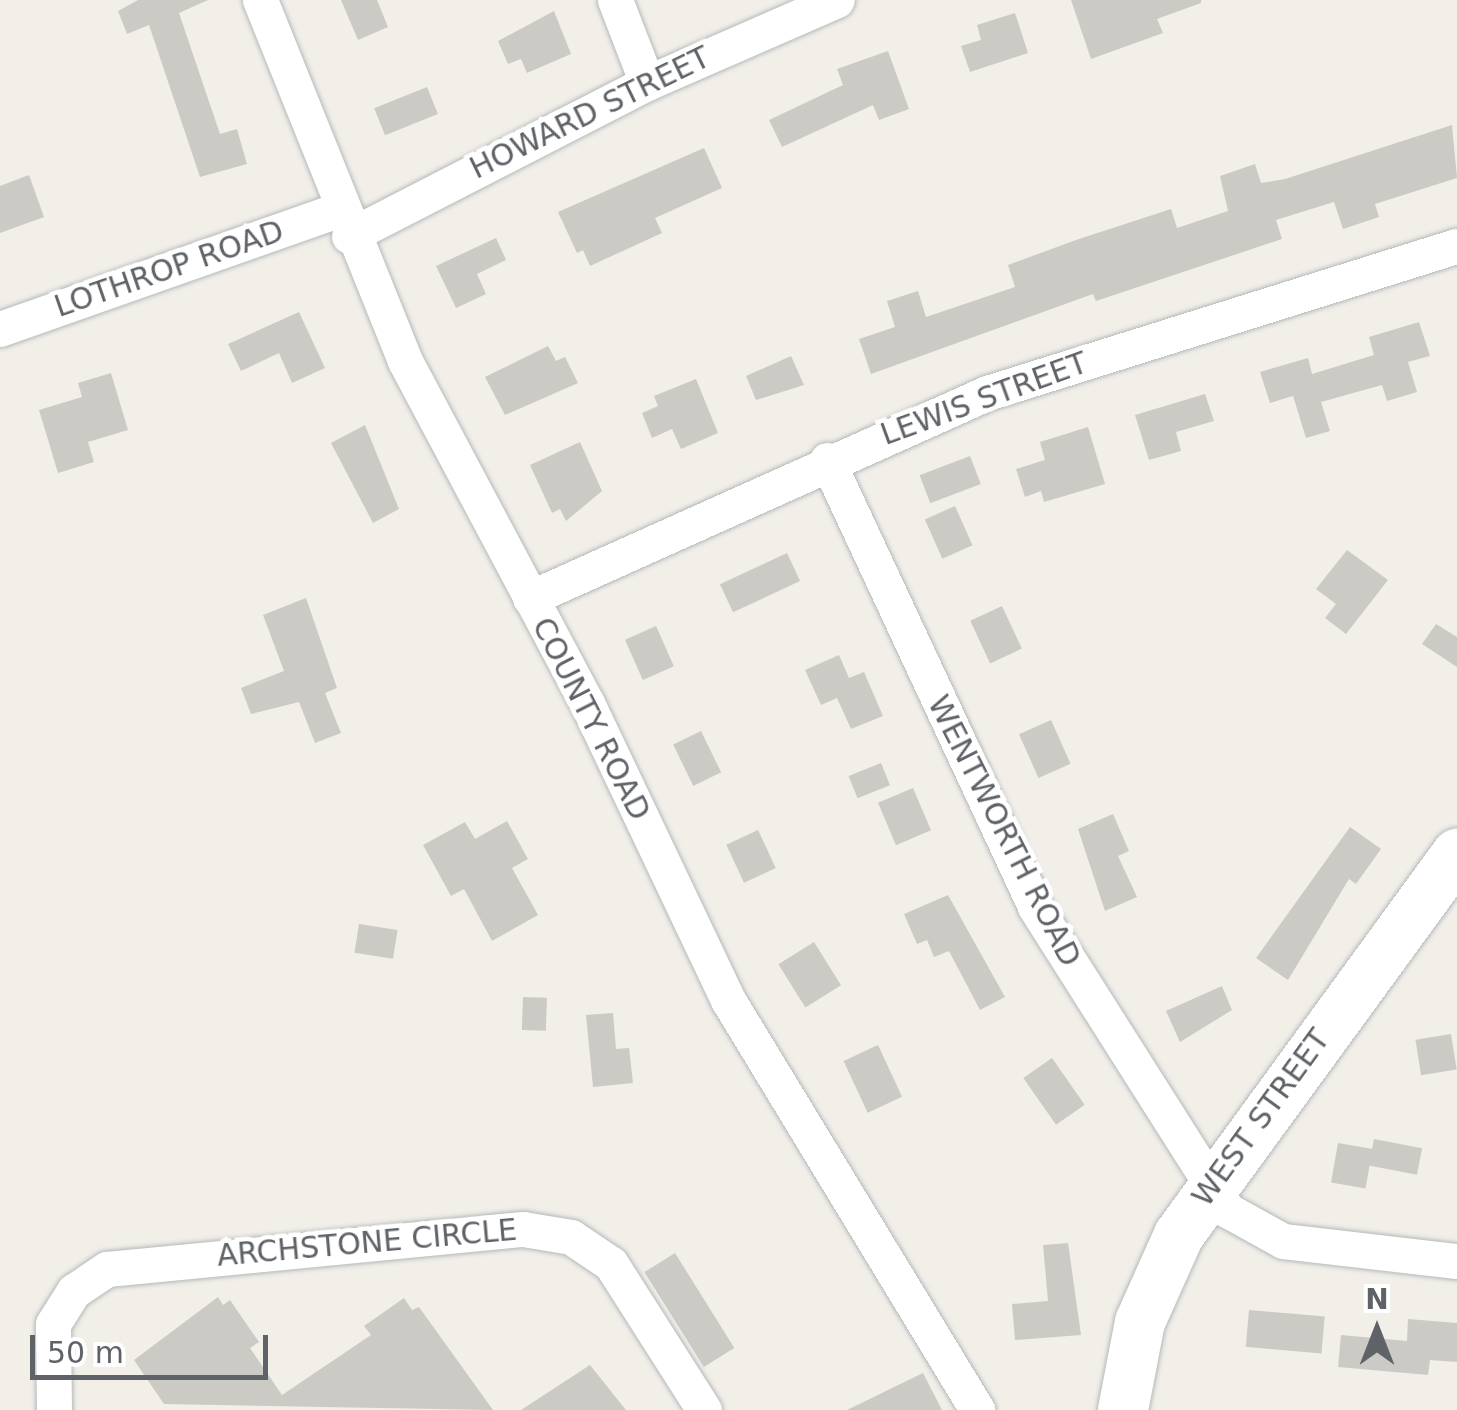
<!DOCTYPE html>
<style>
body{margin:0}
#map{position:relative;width:1457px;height:1410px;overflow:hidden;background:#f1efe8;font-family:"DejaVu Sans",sans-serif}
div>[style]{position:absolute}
.building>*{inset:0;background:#cccac5;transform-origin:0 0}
.roads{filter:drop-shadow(0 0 2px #b5b8bc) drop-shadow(0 0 2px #b5b8bc)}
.street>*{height:35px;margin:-17.5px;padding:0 17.5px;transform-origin:17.5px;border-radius:17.5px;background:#fff}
.secondary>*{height:50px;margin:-25px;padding:0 25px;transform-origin:25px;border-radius:25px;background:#fff}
span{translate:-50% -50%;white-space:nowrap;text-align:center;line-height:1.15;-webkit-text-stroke:9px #fff;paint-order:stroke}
.street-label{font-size:30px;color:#5f6368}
.north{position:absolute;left:1327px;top:1280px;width:100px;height:100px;-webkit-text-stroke:8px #fff;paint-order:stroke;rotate:0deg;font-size:28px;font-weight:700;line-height:40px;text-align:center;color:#5f6368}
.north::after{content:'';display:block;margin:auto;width:35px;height:45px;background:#5f6368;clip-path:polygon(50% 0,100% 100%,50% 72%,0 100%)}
.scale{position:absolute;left:30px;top:1335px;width:238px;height:45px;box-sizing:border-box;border:5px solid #5f6368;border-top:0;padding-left:12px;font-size:30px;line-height:35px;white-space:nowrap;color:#5f6368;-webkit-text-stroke:8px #fff;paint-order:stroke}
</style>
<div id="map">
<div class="building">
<i style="clip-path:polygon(138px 0,208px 0,179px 13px,220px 134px,237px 129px,247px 164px,200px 177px,149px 25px,127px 34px,118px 11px)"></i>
<i style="clip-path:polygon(341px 0,377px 0,388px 27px,358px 40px)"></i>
<i style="clip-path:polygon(1071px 0,1201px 0,1201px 3px,1157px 19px,1163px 33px,1091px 59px)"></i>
<i style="clip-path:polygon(554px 11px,571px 54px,527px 73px,521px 59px,508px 64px,498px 41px)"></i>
<i style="clip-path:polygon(1015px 13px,1028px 53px,970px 72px,961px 46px,981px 40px,977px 25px)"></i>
<i style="clip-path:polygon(888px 51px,909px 109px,879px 120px,873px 105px,782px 147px,769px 120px,843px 85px,837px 69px)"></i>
<i style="left:427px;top:87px;width:29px;height:57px;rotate:68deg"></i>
<i style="clip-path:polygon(1452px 125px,1457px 178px,1375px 204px,1379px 217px,1343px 229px,1334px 202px,1276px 220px,1282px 239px,1096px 301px,1093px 294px,871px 374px,859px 339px,895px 327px,887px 301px,918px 291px,926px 317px,1015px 287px,1008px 265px,1076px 240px,1171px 209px,1177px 228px,1228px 211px,1220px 176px,1255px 164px,1261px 183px,1285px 179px)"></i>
<i style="clip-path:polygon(704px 148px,722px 188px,655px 218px,662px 233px,590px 266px,583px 250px,577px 253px,558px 212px)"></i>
<i style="clip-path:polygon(29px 175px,44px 217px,0 233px,0 186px)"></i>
<i style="clip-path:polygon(496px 238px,506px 260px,477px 274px,486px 294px,456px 308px,436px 266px)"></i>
<i style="clip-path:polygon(299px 312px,325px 368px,292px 383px,279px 353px,241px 371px,228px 344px)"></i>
<i style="clip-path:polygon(1419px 322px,1430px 356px,1408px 362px,1417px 392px,1387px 401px,1382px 385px,1321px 402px,1330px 431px,1306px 438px,1293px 396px,1270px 403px,1260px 372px,1308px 358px,1312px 374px,1374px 355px,1369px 337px)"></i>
<i style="clip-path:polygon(548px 346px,556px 361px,565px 357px,578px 383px,505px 415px,485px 377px)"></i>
<i style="clip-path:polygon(791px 356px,804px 385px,756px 400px,746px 376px)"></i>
<i style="clip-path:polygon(111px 373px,128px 430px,88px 442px,94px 462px,58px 473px,39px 410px,82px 397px,78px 383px)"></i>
<i style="clip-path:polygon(696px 379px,718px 433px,681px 449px,672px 429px,652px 438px,642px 413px,658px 406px,654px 396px)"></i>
<i style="clip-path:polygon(1205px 394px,1214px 421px,1176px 432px,1181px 451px,1149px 460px,1135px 415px)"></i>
<i style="clip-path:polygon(365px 425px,399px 509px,373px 523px,331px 443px)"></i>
<i style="clip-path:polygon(1088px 427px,1105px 484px,1044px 502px,1041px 491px,1025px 497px,1016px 469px,1045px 460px,1040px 442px)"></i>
<i style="clip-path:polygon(580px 442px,602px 491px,566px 521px,560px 509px,552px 513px,530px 465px)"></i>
<i style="left:970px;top:456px;width:30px;height:54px;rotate:69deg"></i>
<i style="left:955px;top:506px;width:43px;height:33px;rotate:66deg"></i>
<i style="clip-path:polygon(1347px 550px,1388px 580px,1346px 634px,1325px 618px,1336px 604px,1316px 589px)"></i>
<i style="left:787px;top:553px;width:31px;height:74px;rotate:65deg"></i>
<i style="clip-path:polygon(306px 598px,337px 688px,325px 693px,341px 733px,315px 743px,299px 702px,251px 714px,241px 688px,284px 671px,263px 615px)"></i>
<i style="left:1002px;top:606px;width:47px;height:35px;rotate:65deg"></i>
<i style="clip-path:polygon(1436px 624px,1457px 637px,1457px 667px,1422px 644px)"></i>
<i style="left:656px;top:626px;width:44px;height:34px;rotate:66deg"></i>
<i style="clip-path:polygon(839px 655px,849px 678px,864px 672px,883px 716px,851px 729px,837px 698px,821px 705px,805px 670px)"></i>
<i style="left:1051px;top:720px;width:48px;height:35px;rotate:66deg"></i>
<i style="left:701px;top:731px;width:46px;height:31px;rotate:64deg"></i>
<i style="left:881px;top:763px;width:24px;height:35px;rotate:68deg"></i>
<i style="left:913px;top:788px;width:46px;height:38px;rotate:67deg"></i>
<i style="clip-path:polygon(1113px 814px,1129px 851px,1118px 856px,1137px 897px,1105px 911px,1078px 829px)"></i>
<i style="clip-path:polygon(507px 821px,528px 859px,512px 868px,538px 915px,492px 941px,464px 889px,451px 896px,423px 845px,465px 822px,475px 839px)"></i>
<i style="clip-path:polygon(1350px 827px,1381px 849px,1356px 884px,1349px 879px,1288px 980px,1256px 958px)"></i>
<i style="left:758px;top:830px;width:42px;height:35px;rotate:65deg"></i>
<i style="clip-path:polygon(948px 895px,1005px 997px,980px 1010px,949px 951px,934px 957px,927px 940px,917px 944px,904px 914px)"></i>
<i style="left:359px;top:924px;width:39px;height:29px;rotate:9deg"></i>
<i style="left:814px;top:942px;width:51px;height:42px;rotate:58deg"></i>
<i style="clip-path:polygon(1222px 986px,1232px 1010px,1180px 1042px,1166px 1011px)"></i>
<i style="left:523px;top:997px;width:24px;height:33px;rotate:2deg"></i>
<i style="clip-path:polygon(613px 1013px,616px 1049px,629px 1048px,633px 1083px,593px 1087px,586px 1015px)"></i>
<i style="left:1451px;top:1034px;width:36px;height:36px;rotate:81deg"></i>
<i style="left:878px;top:1045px;width:57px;height:38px;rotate:65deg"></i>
<i style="left:1052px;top:1058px;width:57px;height:35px;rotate:55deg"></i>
<i style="left:1374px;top:1139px;width:49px;height:27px;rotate:11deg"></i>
<i style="left:1338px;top:1143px;width:35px;height:40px;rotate:10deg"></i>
<i style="clip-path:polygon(1068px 1243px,1081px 1335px,1015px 1340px,1012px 1304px,1048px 1301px,1043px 1245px)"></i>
<i style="left:675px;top:1253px;width:112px;height:36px;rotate:58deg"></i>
<i style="clip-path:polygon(218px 1297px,223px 1305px,230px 1300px,259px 1342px,250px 1348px,282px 1395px,371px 1335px,364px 1326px,404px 1298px,412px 1310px,419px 1307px,493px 1410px,164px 1404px,134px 1360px)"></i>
<i style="left:1249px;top:1310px;width:76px;height:37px;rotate:5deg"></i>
<i style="clip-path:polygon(1408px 1319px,1457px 1323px,1457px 1362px,1430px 1360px,1428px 1375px,1338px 1367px,1341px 1335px,1407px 1341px)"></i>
<i style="clip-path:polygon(590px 1365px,626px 1410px,521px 1410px)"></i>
<i style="clip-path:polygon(923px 1373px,942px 1410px,847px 1410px)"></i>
</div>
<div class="roads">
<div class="street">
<i style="left:260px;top:0;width:389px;rotate:68.1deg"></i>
<i style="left:405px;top:361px;width:387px;rotate:62deg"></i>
<i style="left:587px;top:703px;width:329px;rotate:64.6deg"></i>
<i style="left:728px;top:1000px;width:480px;rotate:58.7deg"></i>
<i style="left:615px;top:0;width:89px;rotate:68.9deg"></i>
<i style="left:349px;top:236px;width:335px;rotate:-27.2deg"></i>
<i style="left:647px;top:83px;width:207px;rotate:-23.6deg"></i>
<i style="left:0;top:329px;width:358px;rotate:-19.4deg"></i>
<i style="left:827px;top:460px;width:493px;rotate:65deg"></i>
<i style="left:1035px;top:907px;width:359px;rotate:57.6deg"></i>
<i style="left:1227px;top:1210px;width:64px;rotate:29deg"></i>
<i style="left:1283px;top:1241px;width:175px;rotate:6.6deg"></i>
<i style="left:530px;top:598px;width:501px;rotate:-24.16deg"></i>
<i style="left:987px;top:393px;width:492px;rotate:-17.4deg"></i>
<i style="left:54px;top:1410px;width:86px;rotate:-90.7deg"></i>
<i style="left:53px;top:1324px;width:39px;rotate:-58deg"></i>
<i style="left:74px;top:1291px;width:40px;rotate:-34deg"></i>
<i style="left:107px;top:1269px;width:418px;rotate:-5.5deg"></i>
<i style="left:523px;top:1229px;width:49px;rotate:9.5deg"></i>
<i style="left:571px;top:1237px;width:48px;rotate:34deg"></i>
<i style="left:611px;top:1264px;width:173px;rotate:57.5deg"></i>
</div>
<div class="secondary">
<i style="left:1123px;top:1410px;width:90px;rotate:-79.1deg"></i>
<i style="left:1140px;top:1322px;width:95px;rotate:-65.9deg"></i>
<i style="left:1179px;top:1235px;width:472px;rotate:-53.9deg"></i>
</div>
</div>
<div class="street-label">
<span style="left:590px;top:113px;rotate:-26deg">HOWARD STREET</span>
<span style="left:169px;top:269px;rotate:-19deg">LOTHROP ROAD</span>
<span style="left:984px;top:399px;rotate:-20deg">LEWIS STREET</span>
<span style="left:591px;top:719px;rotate:63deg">COUNTY ROAD</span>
<span style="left:1004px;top:831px;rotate:63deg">WENTWORTH ROAD</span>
<span style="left:1261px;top:1118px;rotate:-54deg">WEST STREET</span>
<span style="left:367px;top:1243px;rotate:-5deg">ARCHSTONE CIRCLE</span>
</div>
<div class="north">N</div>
<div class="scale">50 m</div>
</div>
